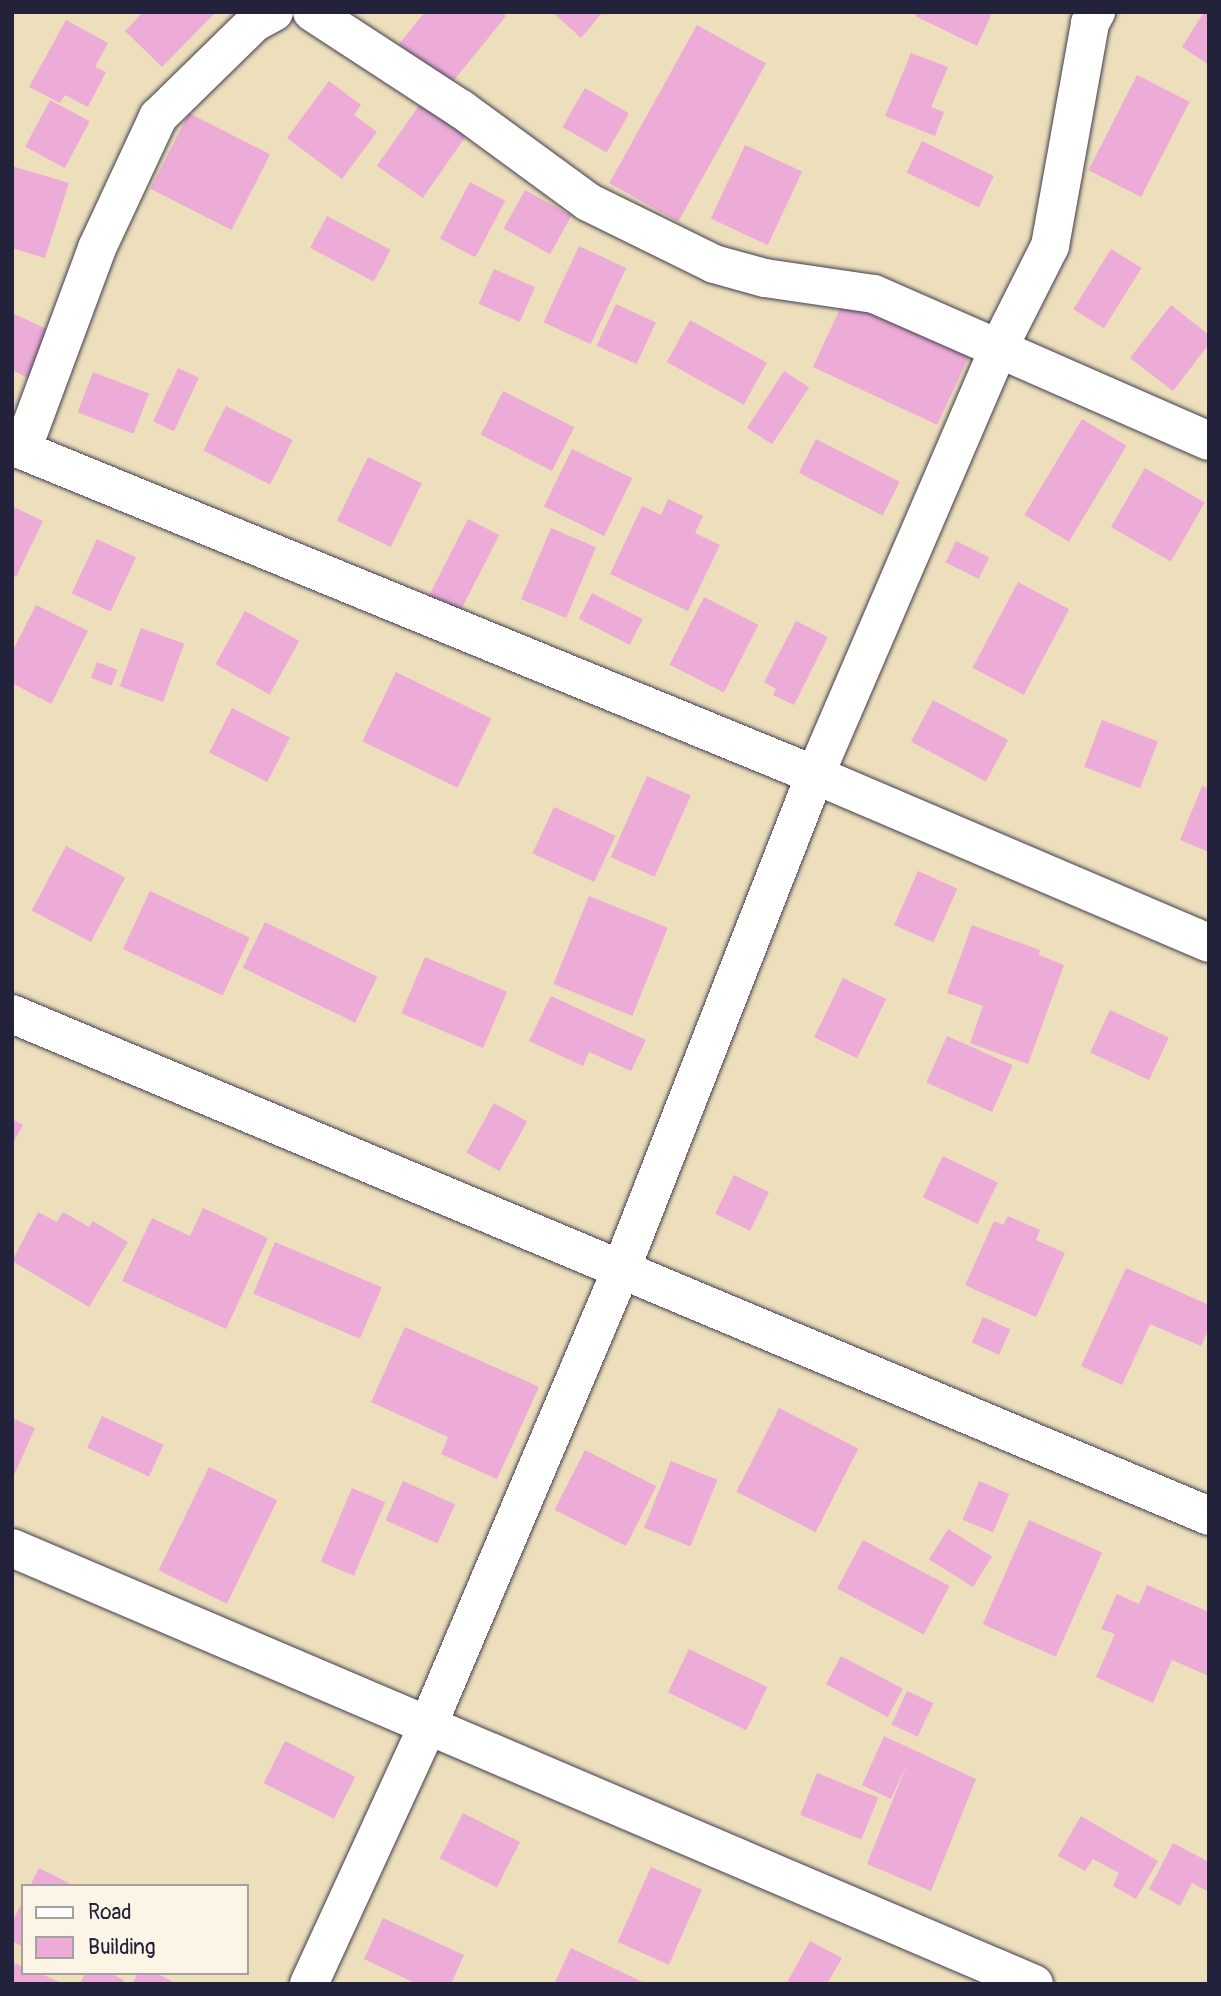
<!DOCTYPE html>
<style>
body{margin:0}
#map{position:relative;width:1221px;height:1996px;overflow:hidden;background:#eddfbc;font-family:Pangolin,sans-serif}
div>[style]{position:absolute}
.building>*{inset:0;background:#ecacd7;transform-origin:0 0}
.roads{filter:drop-shadow(0 0 2px #403e4e) drop-shadow(0 0 2px #403e4e)}
.street>*{height:38px;margin:-19px;padding:0 19px;transform-origin:19px;border-radius:19px;background:#fff}
span{translate:-50% -50%;white-space:nowrap;text-align:center;line-height:1.15;-webkit-text-stroke:5px #fcf5e5;paint-order:stroke}
.frame{position:absolute;inset:0;border:14px solid #22223b;pointer-events:none}
.legend{position:absolute;left:21px;top:1884px;width:228px;height:91px;box-sizing:border-box;background:#fcf5e5;border:2px solid #a5a1a1;margin:0;padding:9px 12px;list-style:none;font-size:21px;color:#22223b}
.legend li{display:flex;align-items:center;gap:14px;height:35px}
.legend b{width:35px;border:2px solid #a5a1a1}
</style>
<div id="map">
<div class="building">
<i style="clip-path:polygon(143px 12px,216px 12px,162px 67px,125px 31px)"></i>
<i style="clip-path:polygon(425px 12px,501px 12px,506px 16px,450px 85px,399px 44px)"></i>
<i style="clip-path:polygon(552px 12px,603px 12px,581px 38px)"></i>
<i style="clip-path:polygon(917px 12px,985px 12px,991px 15px,977px 46px,915px 16px)"></i>
<i style="clip-path:polygon(1204px 12px,1209px 12px,1209px 65px,1182px 47px)"></i>
<i style="clip-path:polygon(66px 20px,108px 43px,95px 67px,106px 72px,88px 107px,65px 95px,60px 103px,29px 87px)"></i>
<i style="left:697px;top:25px;width:79px;height:181px;rotate:29deg"></i>
<i style="clip-path:polygon(911px 53px,948px 67px,931px 107px,944px 112px,935px 136px,885px 116px)"></i>
<i style="left:1137px;top:75px;width:59px;height:107px;rotate:27deg"></i>
<i style="clip-path:polygon(329px 81px,361px 105px,354px 115px,377px 132px,342px 179px,287px 138px)"></i>
<i style="left:585px;top:88px;width:51px;height:45px;rotate:30deg"></i>
<i style="left:425px;top:97px;width:56px;height:84px;rotate:35deg"></i>
<i style="left:50px;top:100px;width:45px;height:53px;rotate:28deg"></i>
<i style="left:189px;top:113px;width:91px;height:85px;rotate:27deg"></i>
<i style="left:922px;top:141px;width:80px;height:35px;rotate:26deg"></i>
<i style="left:745px;top:145px;width:63px;height:81px;rotate:25deg"></i>
<i style="clip-path:polygon(12px 166px,69px 183px,45px 258px,12px 248px)"></i>
<i style="left:470px;top:182px;width:40px;height:64px;rotate:28deg"></i>
<i style="left:525px;top:190px;width:53px;height:44px;rotate:29deg"></i>
<i style="left:327px;top:216px;width:72px;height:36px;rotate:28deg"></i>
<i style="left:579px;top:246px;width:52px;height:84px;rotate:25deg"></i>
<i style="left:1111px;top:249px;width:36px;height:71px;rotate:32deg"></i>
<i style="left:494px;top:269px;width:45px;height:38px;rotate:24deg"></i>
<i style="left:845px;top:298px;width:137px;height:76px;rotate:25deg"></i>
<i style="left:616px;top:304px;width:44px;height:46px;rotate:25deg"></i>
<i style="clip-path:polygon(1171px 305px,1209px 335px,1209px 344px,1173px 391px,1130px 358px)"></i>
<i style="clip-path:polygon(12px 313px,51px 331px,30px 379px,12px 370px)"></i>
<i style="left:690px;top:320px;width:88px;height:48px;rotate:29deg"></i>
<i style="left:178px;top:368px;width:23px;height:59px;rotate:25deg"></i>
<i style="left:784px;top:371px;width:30px;height:68px;rotate:33deg"></i>
<i style="left:93px;top:372px;width:60px;height:43px;rotate:21deg"></i>
<i style="left:503px;top:391px;width:80px;height:49px;rotate:27deg"></i>
<i style="left:226px;top:406px;width:75px;height:50px;rotate:27deg"></i>
<i style="left:1082px;top:419px;width:52px;height:112px;rotate:31deg"></i>
<i style="left:816px;top:439px;width:94px;height:38px;rotate:27deg"></i>
<i style="left:572px;top:449px;width:67px;height:64px;rotate:26deg"></i>
<i style="left:368px;top:457px;width:60px;height:71px;rotate:26deg"></i>
<i style="left:1145px;top:468px;width:69px;height:68px;rotate:30deg"></i>
<i style="clip-path:polygon(668px 499px,703px 516px,695px 533px,720px 545px,688px 611px,610px 574px,642px 506px,661px 515px)"></i>
<i style="clip-path:polygon(12px 506px,43px 521px,16px 577px,12px 575px)"></i>
<i style="left:468px;top:519px;width:35px;height:88px;rotate:27deg"></i>
<i style="left:551px;top:528px;width:49px;height:77px;rotate:23deg"></i>
<i style="left:97px;top:539px;width:43px;height:60px;rotate:25deg"></i>
<i style="left:956px;top:541px;width:37px;height:24px;rotate:26deg"></i>
<i style="left:1018px;top:582px;width:58px;height:97px;rotate:28deg"></i>
<i style="left:592px;top:593px;width:57px;height:29px;rotate:27deg"></i>
<i style="left:704px;top:597px;width:61px;height:76px;rotate:27deg"></i>
<i style="clip-path:polygon(36px 605px,88px 631px,51px 704px,12px 683px,12px 652px)"></i>
<i style="left:245px;top:611px;width:62px;height:61px;rotate:29deg"></i>
<i style="clip-path:polygon(796px 621px,828px 637px,794px 705px,773px 695px,776px 689px,764px 682px)"></i>
<i style="left:141px;top:628px;width:46px;height:62px;rotate:20deg"></i>
<i style="left:97px;top:662px;width:22px;height:17px;rotate:21deg"></i>
<i style="left:396px;top:672px;width:106px;height:77px;rotate:26deg"></i>
<i style="left:933px;top:700px;width:85px;height:47px;rotate:28deg"></i>
<i style="left:232px;top:708px;width:65px;height:50px;rotate:27deg"></i>
<i style="left:1102px;top:720px;width:60px;height:50px;rotate:21deg"></i>
<i style="left:647px;top:776px;width:48px;height:89px;rotate:24deg"></i>
<i style="clip-path:polygon(1202px 786px,1209px 789px,1209px 852px,1180px 840px)"></i>
<i style="left:554px;top:807px;width:68px;height:51px;rotate:25deg"></i>
<i style="left:66px;top:846px;width:67px;height:73px;rotate:28deg"></i>
<i style="left:918px;top:871px;width:43px;height:59px;rotate:24deg"></i>
<i style="left:150px;top:891px;width:110px;height:64px;rotate:25deg"></i>
<i style="left:589px;top:896px;width:85px;height:95px;rotate:22deg"></i>
<i style="left:265px;top:922px;width:125px;height:51px;rotate:26deg"></i>
<i style="clip-path:polygon(972px 925px,1040px 950px,1039px 955px,1064px 965px,1028px 1064px,970px 1043px,983px 1006px,947px 993px)"></i>
<i style="left:425px;top:957px;width:89px;height:61px;rotate:23deg"></i>
<i style="left:843px;top:978px;width:48px;height:66px;rotate:26deg"></i>
<i style="clip-path:polygon(551px 996px,646px 1040px,631px 1071px,589px 1052px,583px 1066px,529px 1041px)"></i>
<i style="left:1110px;top:1010px;width:65px;height:47px;rotate:25deg"></i>
<i style="left:947px;top:1036px;width:72px;height:51px;rotate:24deg"></i>
<i style="left:494px;top:1103px;width:38px;height:57px;rotate:29deg"></i>
<i style="clip-path:polygon(12px 1119px,23px 1125px,12px 1145px)"></i>
<i style="left:943px;top:1156px;width:61px;height:46px;rotate:26deg"></i>
<i style="left:734px;top:1175px;width:39px;height:43px;rotate:26deg"></i>
<i style="clip-path:polygon(203px 1208px,268px 1238px,226px 1329px,122px 1281px,152px 1218px,190px 1236px)"></i>
<i style="clip-path:polygon(38px 1212px,57px 1222px,63px 1212px,89px 1227px,93px 1221px,128px 1242px,89px 1307px,12px 1261px)"></i>
<i style="clip-path:polygon(1008px 1216px,1040px 1230px,1036px 1240px,1065px 1253px,1036px 1317px,965px 1285px,994px 1221px,1003px 1225px)"></i>
<i style="left:275px;top:1242px;width:116px;height:56px;rotate:23deg"></i>
<i style="clip-path:polygon(1126px 1268px,1209px 1305px,1209px 1328px,1201px 1346px,1150px 1324px,1122px 1385px,1081px 1366px)"></i>
<i style="left:983px;top:1317px;width:30px;height:28px;rotate:24deg"></i>
<i style="clip-path:polygon(405px 1327px,539px 1387px,497px 1479px,441px 1454px,448px 1437px,371px 1402px)"></i>
<i style="left:779px;top:1408px;width:89px;height:94px;rotate:27deg"></i>
<i style="left:102px;top:1416px;width:68px;height:35px;rotate:25deg"></i>
<i style="clip-path:polygon(12px 1418px,35px 1428px,12px 1480px)"></i>
<i style="left:585px;top:1450px;width:80px;height:67px;rotate:27deg"></i>
<i style="left:671px;top:1461px;width:50px;height:72px;rotate:22deg"></i>
<i style="left:209px;top:1467px;width:76px;height:115px;rotate:26deg"></i>
<i style="left:403px;top:1481px;width:57px;height:43px;rotate:24deg"></i>
<i style="left:979px;top:1481px;width:33px;height:42px;rotate:23deg"></i>
<i style="left:352px;top:1488px;width:36px;height:80px;rotate:23deg"></i>
<i style="left:1029px;top:1520px;width:80px;height:114px;rotate:24deg"></i>
<i style="left:948px;top:1529px;width:52px;height:36px;rotate:32deg"></i>
<i style="left:863px;top:1540px;width:98px;height:55px;rotate:28deg"></i>
<i style="clip-path:polygon(1147px 1585px,1209px 1612px,1209px 1676px,1172px 1660px,1153px 1703px,1096px 1677px,1115px 1634px,1101px 1629px,1117px 1594px,1139px 1604px)"></i>
<i style="left:689px;top:1649px;width:87px;height:48px;rotate:26deg"></i>
<i style="left:841px;top:1656px;width:70px;height:32px;rotate:28deg"></i>
<i style="left:907px;top:1691px;width:29px;height:37px;rotate:25deg"></i>
<i style="clip-path:polygon(884px 1736px,976px 1779px,931px 1891px,867px 1864px,908px 1762px,891px 1799px,862px 1785px)"></i>
<i style="left:285px;top:1741px;width:79px;height:47px;rotate:27deg"></i>
<i style="left:817px;top:1773px;width:66px;height:45px;rotate:22deg"></i>
<i style="left:463px;top:1813px;width:64px;height:51px;rotate:27deg"></i>
<i style="clip-path:polygon(1081px 1816px,1158px 1861px,1136px 1899px,1113px 1886px,1119px 1873px,1093px 1859px,1085px 1871px,1058px 1856px)"></i>
<i style="clip-path:polygon(1173px 1843px,1209px 1862px,1209px 1892px,1192px 1883px,1180px 1906px,1149px 1889px)"></i>
<i style="left:651px;top:1867px;width:56px;height:82px;rotate:24deg"></i>
<i style="clip-path:polygon(39px 1868px,69px 1883px,67px 1886px,30px 1886px)"></i>
<i style="clip-path:polygon(23px 1901px,23px 1947px,12px 1941px,12px 1922px)"></i>
<i style="clip-path:polygon(383px 1918px,464px 1955px,451px 1984px,417px 1984px,364px 1959px)"></i>
<i style="clip-path:polygon(810px 1941px,842px 1958px,827px 1984px,786px 1984px)"></i>
<i style="clip-path:polygon(571px 1948px,647px 1984px,554px 1984px)"></i>
<i style="clip-path:polygon(12px 1962px,23px 1967px,23px 1973px,39px 1973px,64px 1984px,12px 1984px)"></i>
<i style="clip-path:polygon(85px 1973px,109px 1973px,124px 1980px,122px 1984px,80px 1984px)"></i>
<i style="clip-path:polygon(138px 1973px,156px 1973px,177px 1984px,132px 1984px)"></i>
</div>
<div class="roads">
<div class="street">
<i style="left:312px;top:12px;width:178px;rotate:33.1deg"></i>
<i style="left:461px;top:109px;width:157px;rotate:36.2deg"></i>
<i style="left:588px;top:202px;width:140px;rotate:26.2deg"></i>
<i style="left:714px;top:264px;width:53px;rotate:15.4deg"></i>
<i style="left:765px;top:278px;width:110px;rotate:8.4deg"></i>
<i style="left:874px;top:294px;width:366px;rotate:23.7deg"></i>
<i style="left:12px;top:446px;width:868px;rotate:22.28deg"></i>
<i style="left:815px;top:775px;width:428px;rotate:23.1deg"></i>
<i style="left:22px;top:450px;width:215px;rotate:-69.6deg"></i>
<i style="left:97px;top:248px;width:145px;rotate:-65deg"></i>
<i style="left:158px;top:117px;width:134px;rotate:-44.4deg"></i>
<i style="left:254px;top:23px;width:23px;rotate:-29deg"></i>
<i style="left:12px;top:1014px;width:1298px;rotate:22.75deg"></i>
<i style="left:12px;top:1548px;width:1111px;rotate:23.1deg"></i>
<i style="left:309px;top:1984px;width:285px;rotate:-65.3deg"></i>
<i style="left:428px;top:1725px;width:492px;rotate:-67deg"></i>
<i style="left:620px;top:1272px;width:534px;rotate:-68.58deg"></i>
<i style="left:815px;top:775px;width:466px;rotate:-66.7deg"></i>
<i style="left:999px;top:347px;width:113px;rotate:-63.2deg"></i>
<i style="left:1050px;top:246px;width:227px;rotate:-79.8deg"></i>
<i style="left:1090px;top:23px;width:13px;rotate:-61deg"></i>
</div>
</div>
<div class="frame"></div>
<ul class="legend">
<li><b style="height:9px;background:#fff"></b>Road</li>
<li><b style="height:19px;background:#ecacd7"></b>Building</li>
</ul>
</div>
